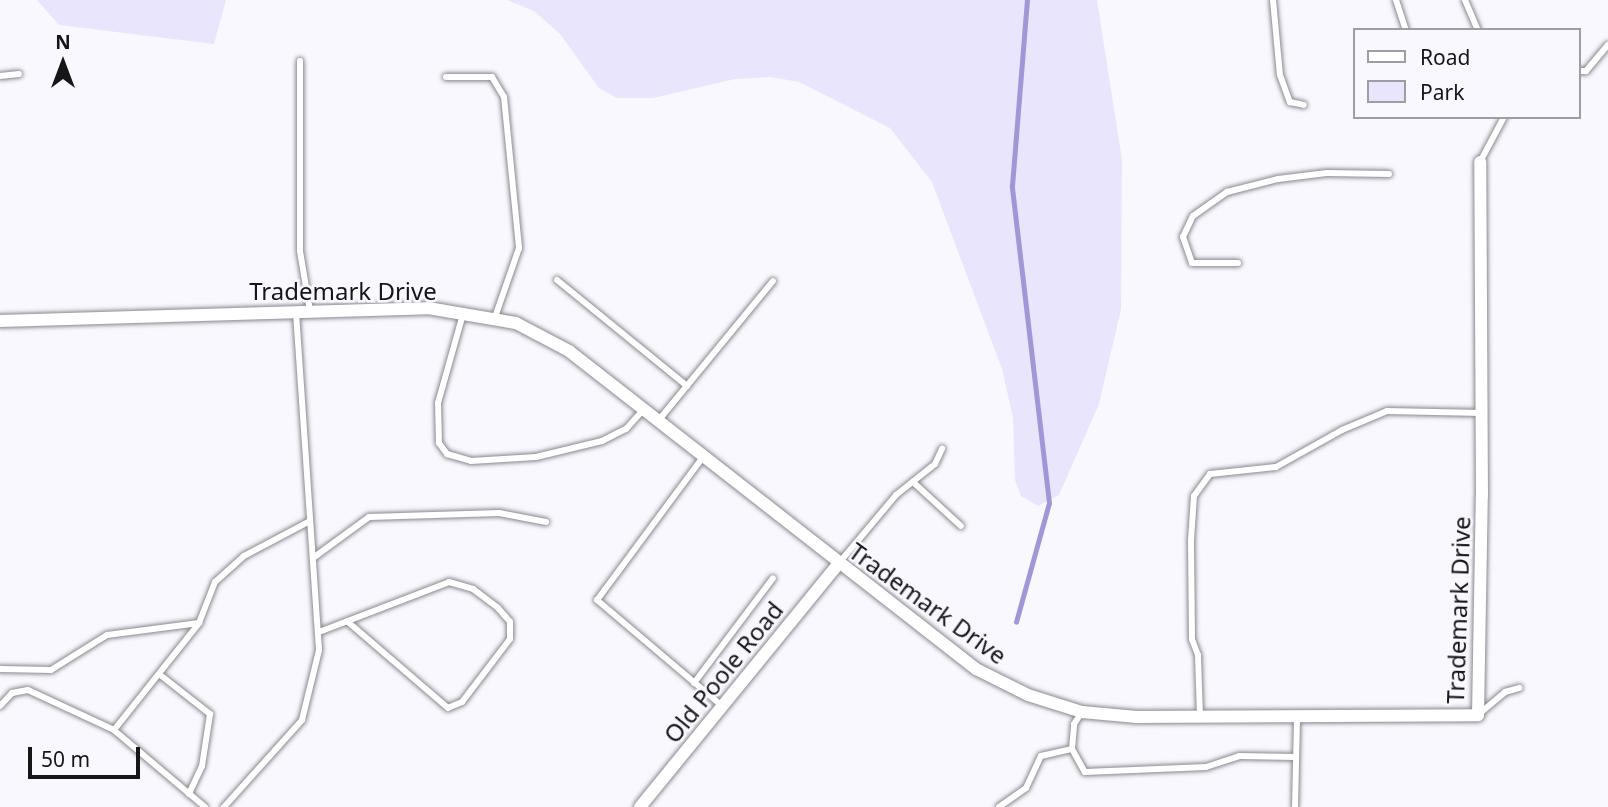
<!DOCTYPE html>
<style>
body{margin:0}
#map{position:relative;width:1608px;height:807px;overflow:hidden;background:#f9f8fe;font-family:"Noto Sans",sans-serif}
div>[style]{position:absolute}
.green>*{inset:0;background:#e9e5fc}
.stream>*{height:4.5px;margin:-2.25px;padding:0 2.25px;transform-origin:2.25px;border-radius:2.25px;background:#a396d7}
.roads{filter:drop-shadow(0 0 2px #8a898f) drop-shadow(0 0 2px #8a898f)}
.service>*{height:6px;margin:-3px;padding:0 3px;transform-origin:3px;border-radius:3px;background:#fff}
.minor>*{height:12px;margin:-6px;padding:0 6px;transform-origin:6px;border-radius:6px;background:#fff}
span{translate:-50% -50%;white-space:nowrap;text-align:center;line-height:1.15;-webkit-text-stroke:5px #f9f8fe;paint-order:stroke}
.street-label{font-size:24px;color:#161618}
.legend{position:absolute;left:1353px;top:28px;width:228px;height:91px;box-sizing:border-box;background:#f9f8fe;border:2px solid #9e9ea2;margin:0;padding:9px 12px;list-style:none;font-size:21px;color:#161618}
.legend li{display:flex;align-items:center;gap:14px;height:35px}
.legend b{width:35px;border:2px solid #9e9ea2}
.north{position:absolute;left:28px;top:28px;width:70px;height:70px;-webkit-text-stroke:5px #f9f8fe;paint-order:stroke;rotate:0deg;font-size:19px;font-weight:700;line-height:28px;text-align:center;color:#161618}
.north::after{content:'';display:block;margin:auto;width:24px;height:32px;background:#161618;clip-path:polygon(50% 0,100% 100%,50% 72%,0 100%)}
.scale{position:absolute;left:28px;top:747px;width:112px;height:32px;box-sizing:border-box;border:4px solid #161618;border-top:0;padding-left:9px;font-size:21px;line-height:24px;white-space:nowrap;color:#161618;-webkit-text-stroke:5px #f9f8fe;paint-order:stroke}
</style>
<div id="map">
<div class="green">
<i style="clip-path:polygon(37px 0,226px 0,214px 44px,59px 25px)"></i>
<i style="clip-path:polygon(507px 0,1097px 0,1122px 160px,1121px 309px,1099px 404px,1059px 495px,1038px 506px,1021px 496px,1015px 480px,1013px 418px,1002px 369px,932px 182px,890px 128px,799px 82px,771px 77px,735px 79px,653px 98px,617px 98px,599px 88px,560px 34px,534px 11px)"></i>
</div>
<div class="stream">
<i style="left:1016px;top:622px;width:123px;rotate:-74.5deg"></i>
<i style="left:1049px;top:503px;width:319px;rotate:-96.7deg"></i>
<i style="left:1012px;top:186px;width:187px;rotate:-85.4deg"></i>
</div>
<div class="roads">
<div class="service">
<i style="left:1273px;top:0;width:75px;rotate:84.7deg"></i>
<i style="left:1280px;top:75px;width:29px;rotate:70deg"></i>
<i style="left:1290px;top:102px;width:14px;rotate:12deg"></i>
<i style="left:1396px;top:0;width:32px;rotate:72deg"></i>
<i style="left:1465px;top:0;width:33px;rotate:67deg"></i>
<i style="left:300px;top:61px;width:190px;rotate:90deg"></i>
<i style="left:300px;top:251px;width:61px;rotate:80.5deg"></i>
<i style="left:1578px;top:71px;width:8px"></i>
<i style="left:1586px;top:71px;width:34px;rotate:-50deg"></i>
<i style="left:0;top:76px;width:19px;rotate:-6deg"></i>
<i style="left:446px;top:77px;width:46px"></i>
<i style="left:492px;top:77px;width:23px;rotate:59deg"></i>
<i style="left:504px;top:97px;width:152px;rotate:84.3deg"></i>
<i style="left:519px;top:248px;width:76px;rotate:109.1deg"></i>
<i style="left:1480px;top:162px;width:51px;rotate:-61.9deg"></i>
<i style="left:1238px;top:263px;width:46px;rotate:180deg"></i>
<i style="left:1192px;top:263px;width:28px;rotate:-109deg"></i>
<i style="left:1183px;top:237px;width:23px;rotate:-65deg"></i>
<i style="left:1193px;top:216px;width:42px;rotate:-35.2deg"></i>
<i style="left:1227px;top:192px;width:53px;rotate:-14.3deg"></i>
<i style="left:1278px;top:179px;width:49px;rotate:-7deg"></i>
<i style="left:1327px;top:173px;width:62px;rotate:0.9deg"></i>
<i style="left:557px;top:280px;width:168px;rotate:39.2deg"></i>
<i style="left:463px;top:314px;width:92px;rotate:105.7deg"></i>
<i style="left:438px;top:403px;width:40px;rotate:88.6deg"></i>
<i style="left:439px;top:443px;width:14px;rotate:54deg"></i>
<i style="left:447px;top:454px;width:25px;rotate:16deg"></i>
<i style="left:471px;top:461px;width:65px;rotate:-3.5deg"></i>
<i style="left:536px;top:457px;width:68px;rotate:-13.6deg"></i>
<i style="left:602px;top:441px;width:27px;rotate:-27deg"></i>
<i style="left:626px;top:429px;width:27px;rotate:-48deg"></i>
<i style="left:658px;top:421px;width:181px;rotate:-50.6deg"></i>
<i style="left:703px;top:457px;width:178px;rotate:126.5deg"></i>
<i style="left:597px;top:600px;width:164px;rotate:40.3deg"></i>
<i style="left:913px;top:482px;width:65px;rotate:42.5deg"></i>
<i style="left:313px;top:558px;width:69px;rotate:-36.2deg"></i>
<i style="left:369px;top:517px;width:130px;rotate:-1.8deg"></i>
<i style="left:499px;top:513px;width:48px;rotate:10.8deg"></i>
<i style="left:839px;top:563px;width:89px;rotate:-50deg"></i>
<i style="left:896px;top:495px;width:50px;rotate:-38.5deg"></i>
<i style="left:935px;top:464px;width:17px;rotate:-65deg"></i>
<i style="left:319px;top:632px;width:139px;rotate:-21deg"></i>
<i style="left:449px;top:582px;width:25px;rotate:16deg"></i>
<i style="left:473px;top:589px;width:31px;rotate:37deg"></i>
<i style="left:498px;top:608px;width:18px;rotate:49deg"></i>
<i style="left:510px;top:622px;width:17px;rotate:90deg"></i>
<i style="left:510px;top:639px;width:79px;rotate:127.3deg"></i>
<i style="left:462px;top:702px;width:15px;rotate:157deg"></i>
<i style="left:448px;top:708px;width:133px;rotate:-139.3deg"></i>
<i style="left:0;top:669px;width:51px;rotate:1.1deg"></i>
<i style="left:51px;top:670px;width:66px;rotate:-32deg"></i>
<i style="left:107px;top:635px;width:93px;rotate:-7.4deg"></i>
<i style="left:159px;top:674px;width:65px;rotate:38.1deg"></i>
<i style="left:210px;top:714px;width:53px;rotate:98.7deg"></i>
<i style="left:202px;top:766px;width:31px;rotate:115deg"></i>
<i style="left:694px;top:683px;width:131px;rotate:-53deg"></i>
<i style="left:0;top:706px;width:18px;rotate:-47deg"></i>
<i style="left:12px;top:693px;width:16px;rotate:-11deg"></i>
<i style="left:28px;top:690px;width:95px;rotate:24.9deg"></i>
<i style="left:1479px;top:714px;width:34px;rotate:-40deg"></i>
<i style="left:1505px;top:692px;width:15px;rotate:-16deg"></i>
<i style="left:1200px;top:716px;width:61px;rotate:-91.9deg"></i>
<i style="left:1198px;top:655px;width:17px;rotate:-111deg"></i>
<i style="left:1192px;top:639px;width:99px;rotate:-90.6deg"></i>
<i style="left:1191px;top:540px;width:44px;rotate:-86.1deg"></i>
<i style="left:1194px;top:496px;width:27px;rotate:-54deg"></i>
<i style="left:1210px;top:474px;width:66px;rotate:-6.1deg"></i>
<i style="left:1276px;top:467px;width:76px;rotate:-29.3deg"></i>
<i style="left:1342px;top:430px;width:49px;rotate:-22.9deg"></i>
<i style="left:1387px;top:411px;width:95px;rotate:1.2deg"></i>
<i style="left:1072px;top:749px;width:26px;rotate:61deg"></i>
<i style="left:1085px;top:772px;width:121px;rotate:-2.4deg"></i>
<i style="left:1206px;top:767px;width:35px;rotate:-18deg"></i>
<i style="left:1239px;top:756px;width:57px;rotate:1deg"></i>
<i style="left:205px;top:807px;width:119px;rotate:-139.8deg"></i>
<i style="left:114px;top:730px;width:137px;rotate:-51.5deg"></i>
<i style="left:199px;top:623px;width:44px;rotate:-68.7deg"></i>
<i style="left:215px;top:582px;width:39px;rotate:-42deg"></i>
<i style="left:244px;top:556px;width:72px;rotate:-28deg"></i>
<i style="left:224px;top:807px;width:117px;rotate:-48.1deg"></i>
<i style="left:302px;top:720px;width:72px;rotate:-76.3deg"></i>
<i style="left:319px;top:650px;width:340px;rotate:-93.9deg"></i>
<i style="left:999px;top:807px;width:33px;rotate:-35deg"></i>
<i style="left:1026px;top:788px;width:35px;rotate:-65deg"></i>
<i style="left:1041px;top:756px;width:32px;rotate:-13deg"></i>
<i style="left:1072px;top:749px;width:25px;rotate:-85deg"></i>
<i style="left:1074px;top:724px;width:14px;rotate:-56deg"></i>
<i style="left:1295px;top:807px;width:91px;rotate:-88.7deg"></i>
</div>
<div class="minor">
<i style="left:0;top:321px;width:428px;rotate:-1.7deg"></i>
<i style="left:428px;top:308px;width:89px;rotate:9.7deg"></i>
<i style="left:516px;top:323px;width:60px;rotate:27.8deg"></i>
<i style="left:569px;top:351px;width:517px;rotate:38deg"></i>
<i style="left:976px;top:669px;width:58px;rotate:26.6deg"></i>
<i style="left:1028px;top:695px;width:57px;rotate:17.5deg"></i>
<i style="left:1082px;top:712px;width:55px;rotate:5.2deg"></i>
<i style="left:1137px;top:717px;width:341px;rotate:-0.3deg"></i>
<i style="left:1478px;top:715px;width:219px;rotate:-89deg"></i>
<i style="left:1482px;top:496px;width:334px;rotate:-90.3deg"></i>
<i style="left:640px;top:807px;width:313px;rotate:-50.8deg"></i>
</div>
</div>
<div class="street-label">
<span style="left:343px;top:291px">Trademark Drive</span>
<span style="left:928px;top:603px;rotate:36deg">Trademark Drive</span>
<span style="left:1458px;top:610px;rotate:-88deg">Trademark Drive</span>
<span style="left:723px;top:672px;rotate:-51deg">Old Poole Road</span>
</div>
<ul class="legend">
<li><b style="height:9px;background:#fff"></b>Road</li>
<li><b style="height:19px;background:#e9e5fc"></b>Park</li>
</ul>
<div class="north">N</div>
<div class="scale">50 m</div>
</div>
